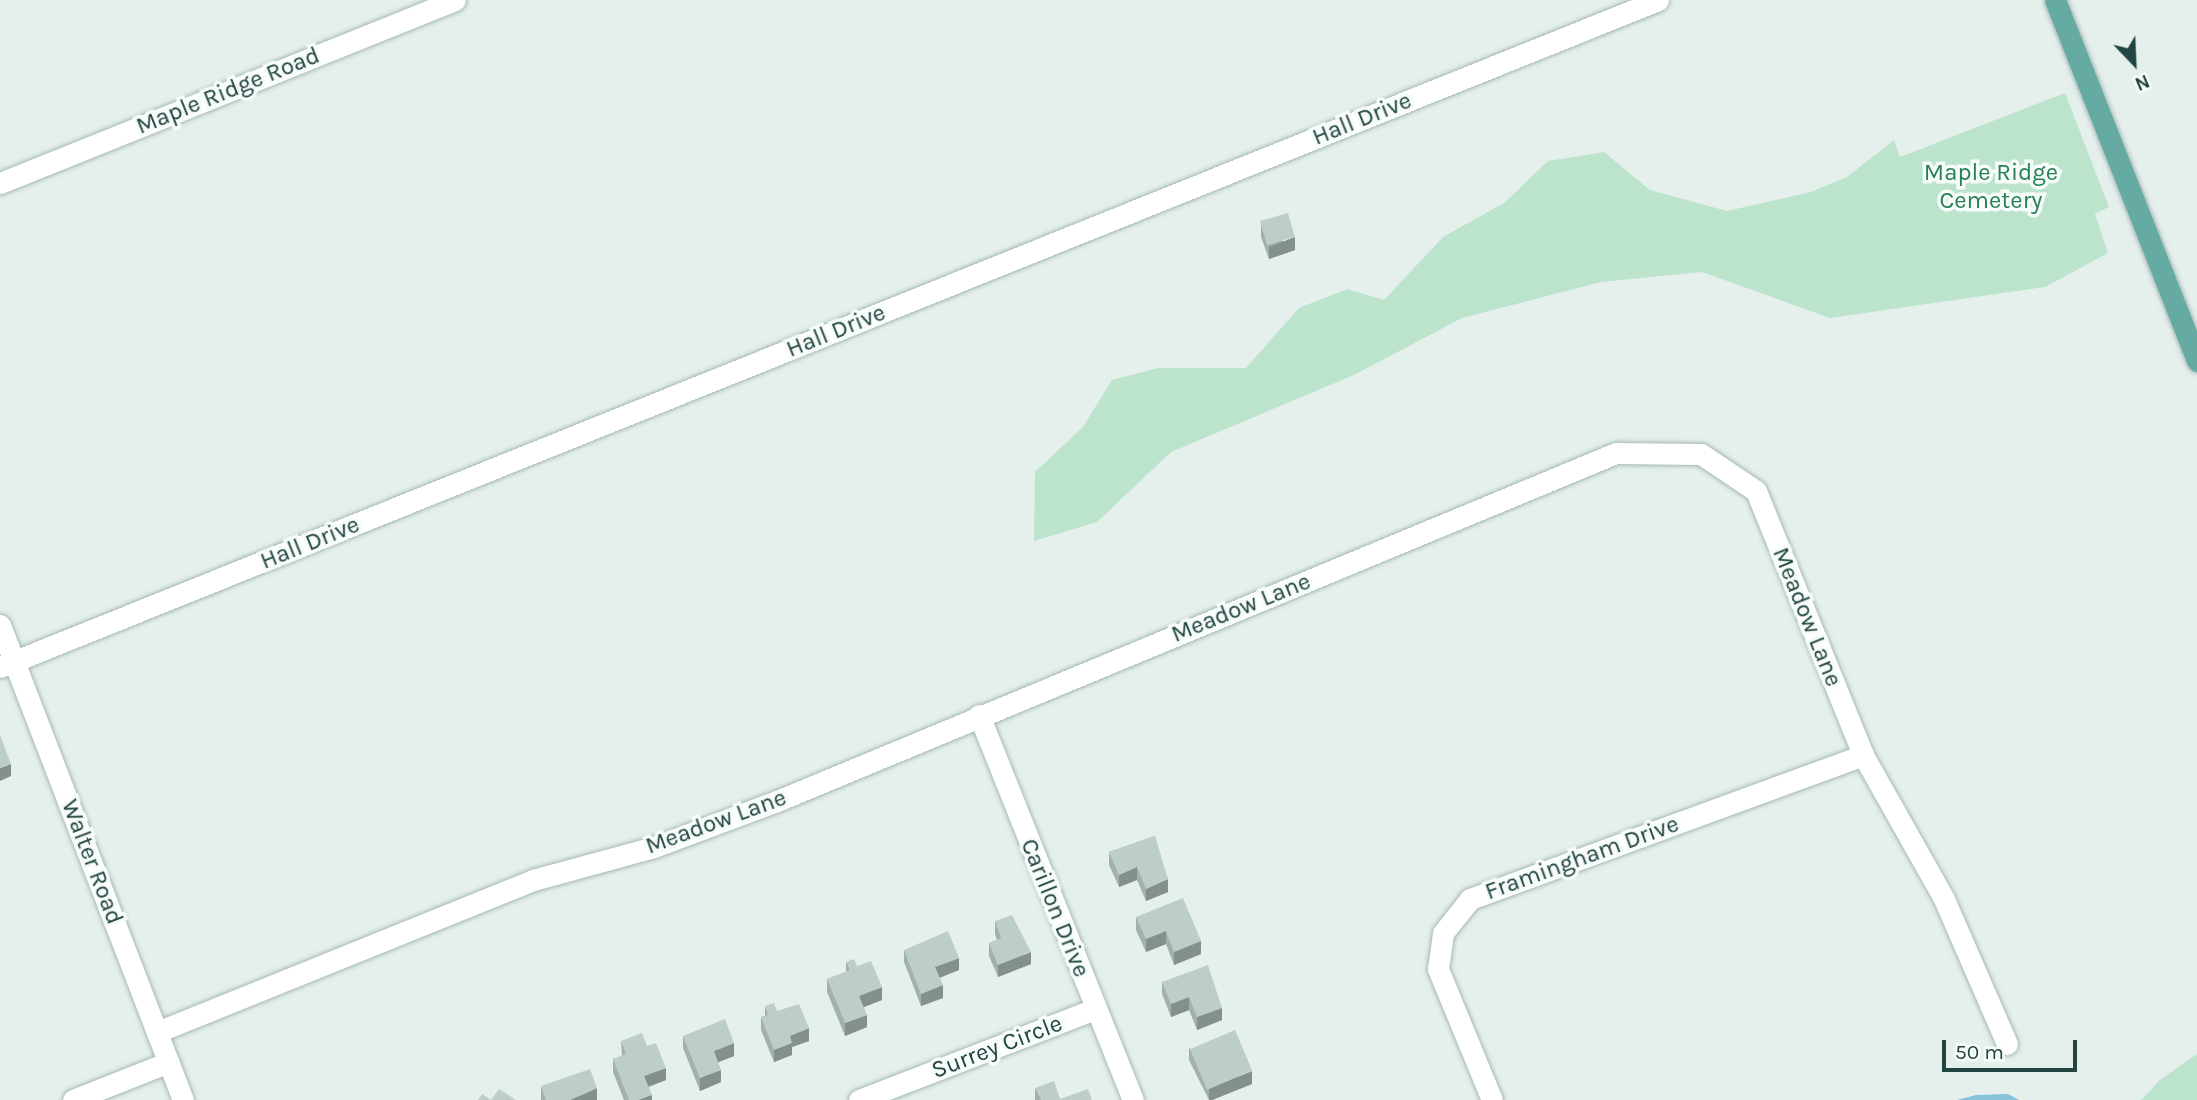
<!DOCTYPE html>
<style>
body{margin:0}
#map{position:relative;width:2197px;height:1100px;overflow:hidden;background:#e5f0ed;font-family:Karla,sans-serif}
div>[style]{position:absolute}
.green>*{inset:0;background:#bce3cc}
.water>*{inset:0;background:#88c1da}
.roads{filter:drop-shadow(0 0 2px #a6b9b6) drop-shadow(0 0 2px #a6b9b6)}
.minor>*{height:21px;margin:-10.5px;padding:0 10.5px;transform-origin:10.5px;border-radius:10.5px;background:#fff}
.major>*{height:21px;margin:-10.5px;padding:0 10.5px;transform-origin:10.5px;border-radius:10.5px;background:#65aaa3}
.wall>*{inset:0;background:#a3b1ad}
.shaded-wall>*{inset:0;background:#84908d}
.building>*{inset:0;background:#bdcec9;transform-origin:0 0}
span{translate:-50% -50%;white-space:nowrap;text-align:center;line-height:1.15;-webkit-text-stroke:7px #f7fbfa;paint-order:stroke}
.street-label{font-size:24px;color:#214540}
.park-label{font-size:24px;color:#268156}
.north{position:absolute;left:2099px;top:28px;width:70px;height:70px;-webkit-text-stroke:5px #f7fbfa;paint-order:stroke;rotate:157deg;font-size:19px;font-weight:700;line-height:28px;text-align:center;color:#214540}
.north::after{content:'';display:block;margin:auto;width:24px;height:32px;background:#214540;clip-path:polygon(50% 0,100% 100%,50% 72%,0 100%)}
.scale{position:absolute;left:1942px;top:1040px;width:135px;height:32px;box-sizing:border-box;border:4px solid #214540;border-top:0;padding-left:9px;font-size:21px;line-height:24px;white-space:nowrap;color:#214540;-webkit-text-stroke:5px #f7fbfa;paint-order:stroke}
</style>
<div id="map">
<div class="green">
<i style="clip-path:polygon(2065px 93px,2109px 207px,2095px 214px,2108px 253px,2045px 287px,1830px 318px,1702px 272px,1601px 282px,1462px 318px,1354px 375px,1171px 452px,1097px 522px,1034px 541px,1035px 472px,1083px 427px,1112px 380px,1158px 368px,1246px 368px,1299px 308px,1347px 289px,1384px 300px,1443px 237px,1504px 203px,1548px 161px,1604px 152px,1650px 190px,1727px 211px,1811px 192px,1847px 177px,1894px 140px,1900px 157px)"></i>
<i style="clip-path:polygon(2197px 1054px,2197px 1100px,2141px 1100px,2160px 1080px)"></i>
</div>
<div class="water">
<i style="clip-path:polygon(2008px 1094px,2019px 1100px,1957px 1100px,1976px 1095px)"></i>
</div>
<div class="roads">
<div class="minor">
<i style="left:0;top:183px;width:490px;rotate:-21.9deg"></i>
<i style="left:0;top:625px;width:509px;rotate:68.93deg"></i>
<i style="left:0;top:667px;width:1787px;rotate:-21.91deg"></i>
<i style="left:979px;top:715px;width:415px;rotate:68.2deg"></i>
<i style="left:157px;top:1032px;width:406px;rotate:-22deg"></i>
<i style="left:533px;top:880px;width:125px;rotate:-15.3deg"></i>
<i style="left:654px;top:847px;width:131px;rotate:-20.5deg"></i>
<i style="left:777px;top:801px;width:908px;rotate:-22.53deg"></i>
<i style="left:1616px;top:453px;width:85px;rotate:0.7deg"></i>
<i style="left:1701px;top:454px;width:66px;rotate:33.9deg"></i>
<i style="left:1756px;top:491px;width:285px;rotate:67.9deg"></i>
<i style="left:1863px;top:755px;width:165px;rotate:60.6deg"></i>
<i style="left:1944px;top:899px;width:158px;rotate:66.5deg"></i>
<i style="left:73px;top:1100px;width:103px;rotate:-21.6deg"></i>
<i style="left:859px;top:1100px;width:253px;rotate:-21.1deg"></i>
<i style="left:1492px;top:1100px;width:142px;rotate:-112.4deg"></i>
<i style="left:1438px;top:969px;width:36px;rotate:-82deg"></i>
<i style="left:1443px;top:933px;width:43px;rotate:-51.5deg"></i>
<i style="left:1470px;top:899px;width:419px;rotate:-20.1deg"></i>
</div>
<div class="major">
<i style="left:2055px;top:0;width:388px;rotate:68.5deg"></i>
</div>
</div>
<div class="wall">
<i style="clip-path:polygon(1261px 224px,1295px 250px,1269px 259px,1261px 237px)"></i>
<i style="clip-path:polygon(1155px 836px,1168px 892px,1146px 901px,1137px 880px,1119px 887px,1109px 865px,1109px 852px)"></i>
<i style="clip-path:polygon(1136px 917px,1201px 941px,1201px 954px,1174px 965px,1166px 944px,1146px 952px,1136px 930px)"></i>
<i style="clip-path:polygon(995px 921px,1031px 964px,998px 977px,989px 956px,989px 943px,997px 940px,995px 934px)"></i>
<i style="clip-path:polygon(904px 950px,959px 970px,940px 978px,943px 998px,921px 1006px,904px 962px)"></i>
<i style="clip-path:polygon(846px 962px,857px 966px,882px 1000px,864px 1007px,867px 1027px,845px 1036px,827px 992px,827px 979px,846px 972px)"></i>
<i style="clip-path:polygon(1162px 982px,1222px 1008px,1222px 1020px,1197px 1030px,1189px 1010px,1171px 1017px,1162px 994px)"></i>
<i style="clip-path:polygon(765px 1006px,777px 1011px,809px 1041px,792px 1047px,792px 1055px,774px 1062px,761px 1030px,761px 1017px,765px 1016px)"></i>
<i style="clip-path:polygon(683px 1036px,734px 1056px,718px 1062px,721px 1082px,700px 1091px,683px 1048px)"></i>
<i style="clip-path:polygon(621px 1041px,647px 1046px,666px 1080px,649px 1087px,652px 1100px,624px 1100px,613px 1072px,613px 1059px,622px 1056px)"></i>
<i style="clip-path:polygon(1189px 1048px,1252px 1084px,1212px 1100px,1209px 1100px,1189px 1060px)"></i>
<i style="clip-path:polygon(541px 1086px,597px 1100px,541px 1100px)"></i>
<i style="clip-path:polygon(1035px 1088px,1060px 1099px,1092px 1100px,1035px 1100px)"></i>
</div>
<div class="shaded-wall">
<i style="clip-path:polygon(1295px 237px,1295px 250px,1269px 259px,1269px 247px)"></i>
<i style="clip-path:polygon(11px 764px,11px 776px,0 781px,0 768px)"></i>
<i style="clip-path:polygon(1137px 867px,1137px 880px,1119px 887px,1119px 875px)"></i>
<i style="clip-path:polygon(1168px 879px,1168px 892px,1146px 901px,1146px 889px)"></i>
<i style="clip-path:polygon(1166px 931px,1166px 944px,1146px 952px,1146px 939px)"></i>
<i style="clip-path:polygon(1201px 941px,1201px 954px,1174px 965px,1174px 952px)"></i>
<i style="clip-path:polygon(1031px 952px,1031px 964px,998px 977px,998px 965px)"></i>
<i style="clip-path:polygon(959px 958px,959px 970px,935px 979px,935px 967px)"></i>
<i style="clip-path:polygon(943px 985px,943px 998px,921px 1006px,921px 994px)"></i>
<i style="clip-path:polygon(882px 987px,882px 1000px,859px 1009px,859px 996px)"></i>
<i style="clip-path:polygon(1189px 997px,1189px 1010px,1171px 1017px,1171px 1004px)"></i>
<i style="clip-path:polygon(1222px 1008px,1222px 1020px,1197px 1030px,1197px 1017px)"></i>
<i style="clip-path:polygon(867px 1015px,867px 1027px,845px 1036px,845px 1023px)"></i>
<i style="clip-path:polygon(809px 1028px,809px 1041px,792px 1047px,792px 1055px,774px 1062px,774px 1050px,790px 1036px)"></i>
<i style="clip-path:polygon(734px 1043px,734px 1056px,714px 1064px,714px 1051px)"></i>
<i style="clip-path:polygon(666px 1068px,666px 1080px,644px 1088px,644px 1076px)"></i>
<i style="clip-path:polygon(721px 1070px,721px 1082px,700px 1091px,700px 1078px)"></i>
<i style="clip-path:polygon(1252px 1071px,1252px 1084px,1212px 1100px,1209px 1100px,1209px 1089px)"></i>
<i style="clip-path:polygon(597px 1088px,597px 1100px,570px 1100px)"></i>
<i style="clip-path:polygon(652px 1095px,652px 1100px,638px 1100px)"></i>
</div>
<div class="building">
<i style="left:1288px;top:213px;width:25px;height:29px;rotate:74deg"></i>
<i style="clip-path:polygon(0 735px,11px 764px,0 768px)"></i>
<i style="clip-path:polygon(1155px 836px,1168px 879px,1146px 889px,1137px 867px,1119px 875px,1109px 852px)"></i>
<i style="clip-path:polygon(1183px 898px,1201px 941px,1174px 952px,1166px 931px,1146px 939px,1136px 917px)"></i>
<i style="clip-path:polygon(1012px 915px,1031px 952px,998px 965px,989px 943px,1001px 938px,995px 921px)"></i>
<i style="clip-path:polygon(948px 931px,959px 958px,935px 967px,943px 985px,921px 994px,904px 950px)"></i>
<i style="clip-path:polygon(854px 959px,857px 966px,871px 961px,882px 987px,859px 996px,867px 1015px,845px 1023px,827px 979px,850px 970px,846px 962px)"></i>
<i style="clip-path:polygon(1208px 965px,1222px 1008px,1197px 1017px,1189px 997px,1171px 1004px,1162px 982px)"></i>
<i style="clip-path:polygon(774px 1003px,777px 1011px,799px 1004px,809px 1028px,790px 1036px,792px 1043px,774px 1050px,761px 1017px,768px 1015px,765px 1006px)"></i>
<i style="clip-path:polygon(725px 1019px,734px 1043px,714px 1051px,721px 1070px,700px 1078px,683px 1036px)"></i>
<i style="left:1235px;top:1030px;width:44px;height:49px;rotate:67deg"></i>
<i style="clip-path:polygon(642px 1033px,647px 1046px,656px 1043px,666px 1068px,644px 1076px,652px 1095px,638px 1100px,629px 1100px,613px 1059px,626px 1054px,621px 1041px)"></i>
<i style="clip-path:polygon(590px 1069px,597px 1088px,570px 1100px,546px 1100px,541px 1086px)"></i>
<i style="clip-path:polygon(1054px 1081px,1060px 1099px,1088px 1089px,1092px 1100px,1041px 1100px,1035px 1088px)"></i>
<i style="clip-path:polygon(499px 1089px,516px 1100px,478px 1100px,482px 1094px,491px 1100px)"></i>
</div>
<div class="street-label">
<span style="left:228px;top:91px;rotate:-22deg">Maple Ridge Road</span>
<span style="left:1362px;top:119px;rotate:-22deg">Hall Drive</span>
<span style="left:836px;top:331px;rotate:-22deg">Hall Drive</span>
<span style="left:310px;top:543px;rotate:-22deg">Hall Drive</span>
<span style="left:1241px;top:608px;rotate:-22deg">Meadow Lane</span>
<span style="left:1807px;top:617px;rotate:68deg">Meadow Lane</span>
<span style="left:716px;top:822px;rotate:-20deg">Meadow Lane</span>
<span style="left:1582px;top:858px;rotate:-20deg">Framingham Drive</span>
<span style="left:92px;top:862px;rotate:69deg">Walter Road</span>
<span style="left:1055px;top:908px;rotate:68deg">Carillon Drive</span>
<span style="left:997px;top:1047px;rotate:-21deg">Surrey Circle</span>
</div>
<div class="park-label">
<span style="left:1991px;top:187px">Maple Ridge<br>Cemetery</span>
</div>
<div class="north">N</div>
<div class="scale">50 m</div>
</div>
